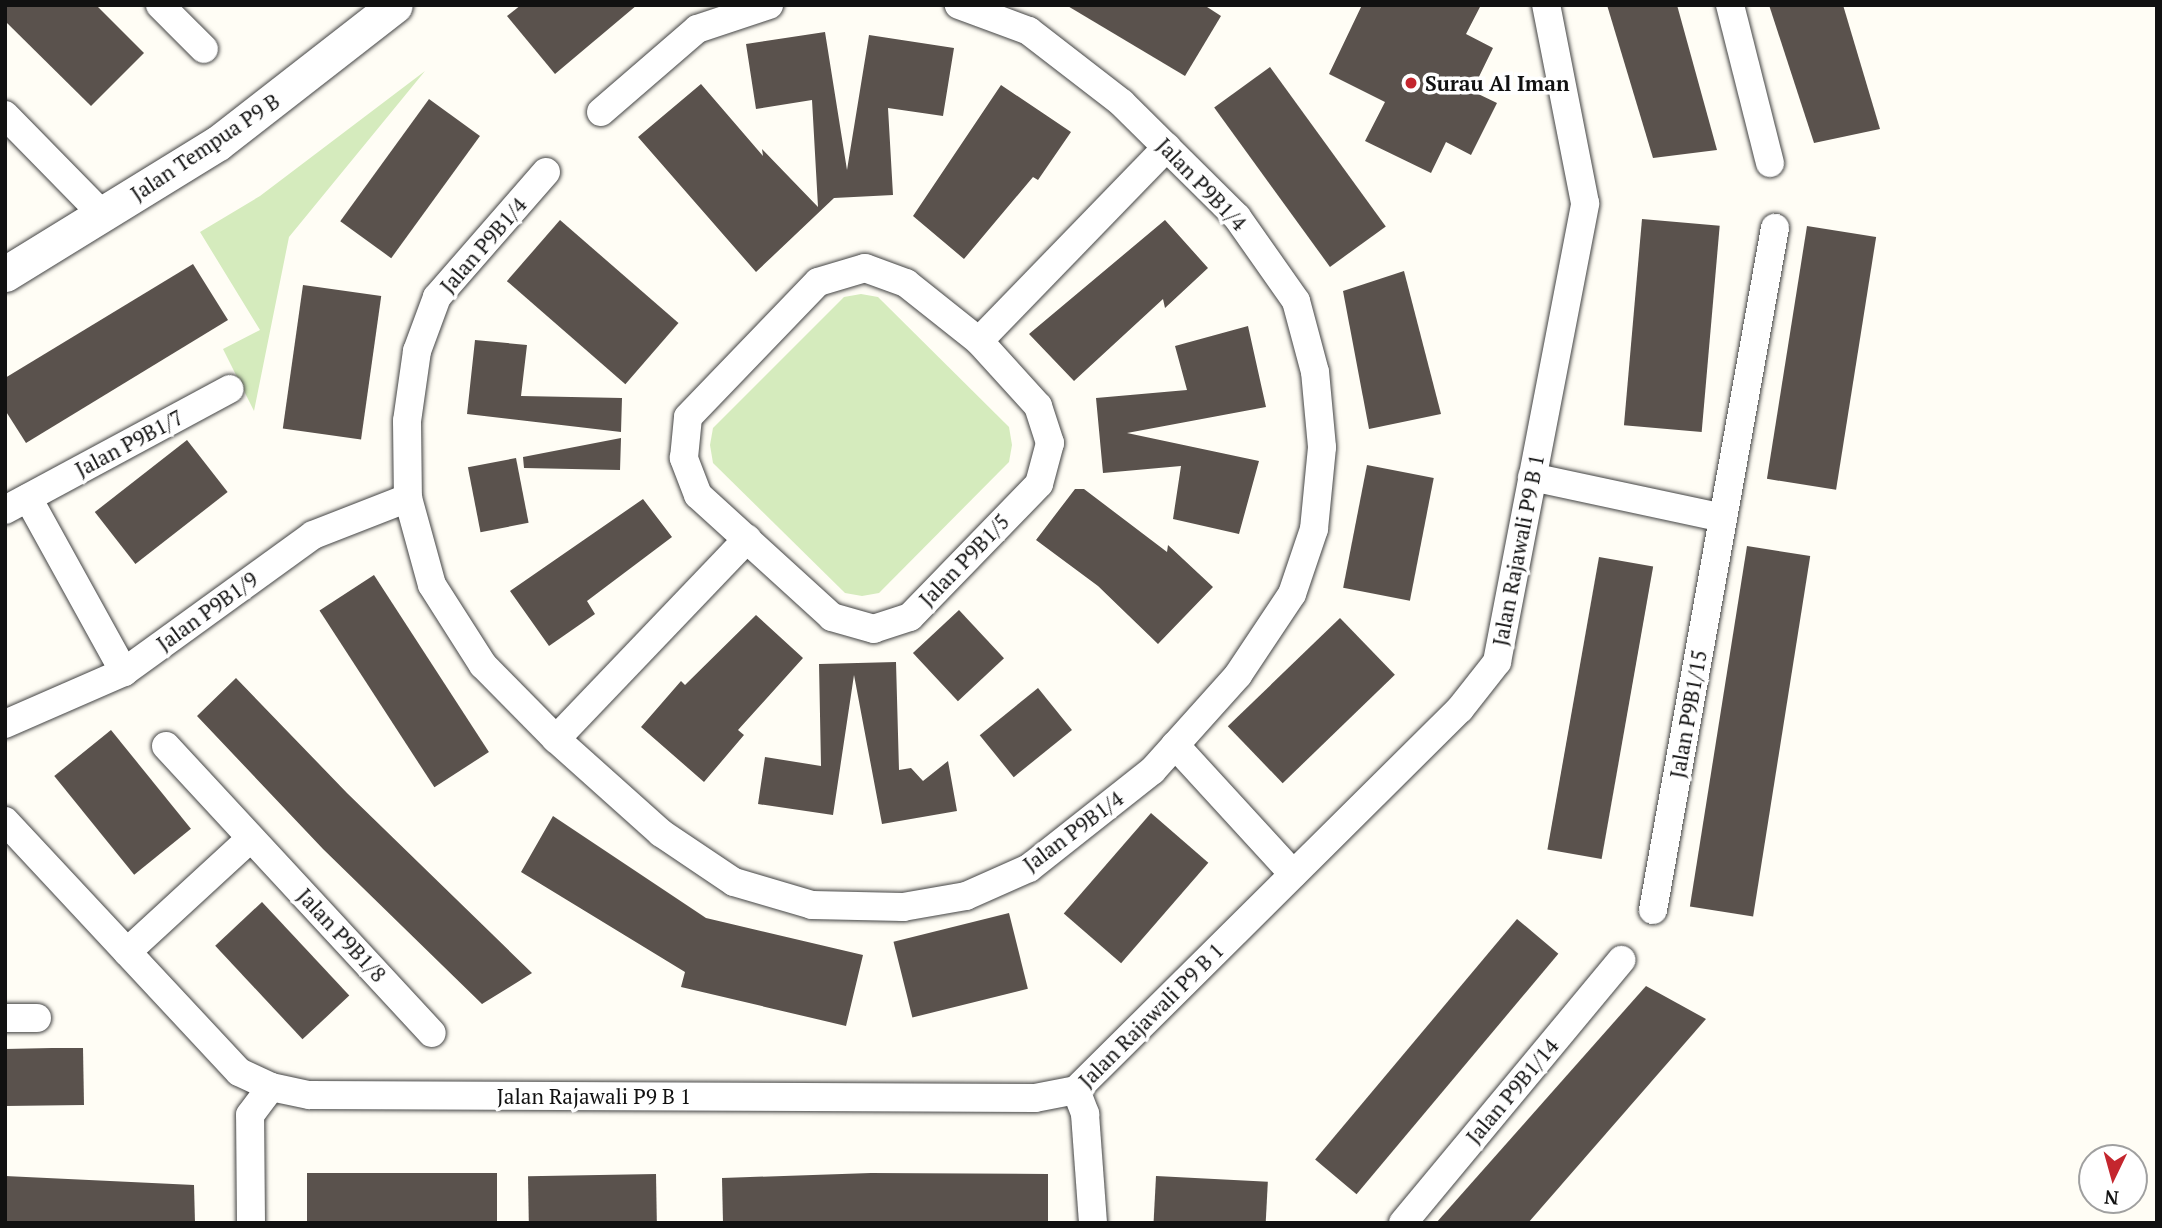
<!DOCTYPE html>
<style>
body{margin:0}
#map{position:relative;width:2162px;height:1228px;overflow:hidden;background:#fffdf5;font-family:"PT Serif",serif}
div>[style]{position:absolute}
.green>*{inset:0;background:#d5ebbd}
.building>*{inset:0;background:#5a524d;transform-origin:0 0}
.roads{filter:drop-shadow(0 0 2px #444) drop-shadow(0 0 2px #444)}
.minor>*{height:28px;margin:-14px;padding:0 14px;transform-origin:14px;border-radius:14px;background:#fff}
.tertiary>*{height:35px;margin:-17.5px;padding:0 17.5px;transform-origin:17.5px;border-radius:17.5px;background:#fff}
.dots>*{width:19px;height:19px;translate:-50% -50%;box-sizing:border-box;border:4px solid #fff;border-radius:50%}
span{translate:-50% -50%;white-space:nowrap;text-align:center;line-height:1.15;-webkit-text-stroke:7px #fff;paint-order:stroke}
.poi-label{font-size:21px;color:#111;font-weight:700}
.left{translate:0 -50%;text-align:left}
.street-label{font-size:21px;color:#111}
.frame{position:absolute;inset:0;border:7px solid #111;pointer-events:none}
.north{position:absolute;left:2078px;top:1144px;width:70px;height:70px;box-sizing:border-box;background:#fff;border:2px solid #a0a0a0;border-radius:50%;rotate:185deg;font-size:19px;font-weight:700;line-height:28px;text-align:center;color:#111}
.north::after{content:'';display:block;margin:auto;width:24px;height:32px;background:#c4262e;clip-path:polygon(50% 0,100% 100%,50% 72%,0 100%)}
</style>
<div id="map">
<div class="green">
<i style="clip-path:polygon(425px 71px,289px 237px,254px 411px,223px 349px,260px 330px,200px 232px,260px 196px)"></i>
<i style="clip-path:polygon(861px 294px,878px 297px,1009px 427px,1012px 445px,1009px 462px,879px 593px,862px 596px,845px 593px,713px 463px,710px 445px,713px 428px,844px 297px)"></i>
</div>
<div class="building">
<i style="clip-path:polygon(5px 5px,96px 5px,144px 53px,91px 106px,5px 21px)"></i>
<i style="clip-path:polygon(521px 5px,637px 5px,555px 74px,507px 16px)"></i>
<i style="clip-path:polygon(1066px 5px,1204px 5px,1221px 16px,1185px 76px)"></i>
<i style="clip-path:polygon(1362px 5px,1481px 5px,1466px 34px,1493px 48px,1472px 91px,1497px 103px,1471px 155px,1446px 142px,1431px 173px,1365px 141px,1385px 102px,1329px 74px)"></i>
<i style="clip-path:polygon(1607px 5px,1677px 5px,1717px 150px,1653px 158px)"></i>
<i style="clip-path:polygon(1769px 5px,1843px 5px,1880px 129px,1814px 143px)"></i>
<i style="clip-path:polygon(825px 32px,847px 170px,869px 35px,954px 48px,943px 116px,888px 108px,893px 195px,834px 198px,756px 272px,638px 137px,701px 84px,763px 156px,762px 149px,818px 207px,812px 100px,756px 109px,746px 44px)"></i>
<i style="left:1270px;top:67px;width:197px;height:69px;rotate:54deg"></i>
<i style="clip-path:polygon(1001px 85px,1071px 132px,1038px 180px,1033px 177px,964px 259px,913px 216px)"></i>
<i style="left:429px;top:99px;width:63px;height:151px;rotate:36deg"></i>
<i style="left:1642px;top:219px;width:78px;height:207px;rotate:5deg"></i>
<i style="left:560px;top:220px;width:157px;height:81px;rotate:41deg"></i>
<i style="clip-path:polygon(1165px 220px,1208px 268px,1165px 308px,1163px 299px,1074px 381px,1029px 334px)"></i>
<i style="left:1807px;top:226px;width:70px;height:256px;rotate:9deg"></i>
<i style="clip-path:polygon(193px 264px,228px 320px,26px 443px,5px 410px,5px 378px)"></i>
<i style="clip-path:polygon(1404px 271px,1441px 414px,1369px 429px,1343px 291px)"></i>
<i style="left:303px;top:285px;width:79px;height:145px;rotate:8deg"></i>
<i style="clip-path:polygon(1248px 326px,1266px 407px,1127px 433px,1259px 461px,1239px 534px,1173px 519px,1181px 466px,1103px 473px,1096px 398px,1187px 390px,1175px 346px)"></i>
<i style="clip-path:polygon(475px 340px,527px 345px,521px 396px,622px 398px,621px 432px,467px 414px)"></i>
<i style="clip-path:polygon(621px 438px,620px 470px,524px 468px,523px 457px)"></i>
<i style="left:187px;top:440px;width:66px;height:117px;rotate:52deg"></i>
<i style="left:516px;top:458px;width:66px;height:49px;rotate:79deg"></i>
<i style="left:1367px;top:465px;width:68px;height:125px;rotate:11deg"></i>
<i style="clip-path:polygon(1075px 489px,1084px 489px,1167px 552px,1168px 545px,1213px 587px,1158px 644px,1098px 586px,1036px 540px)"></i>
<i style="clip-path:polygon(643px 499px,672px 537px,587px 601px,595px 614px,549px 646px,510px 591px)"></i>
<i style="left:1747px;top:546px;width:64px;height:365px;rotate:9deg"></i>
<i style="left:1599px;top:557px;width:55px;height:297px;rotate:10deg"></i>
<i style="left:374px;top:575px;width:211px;height:65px;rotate:57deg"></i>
<i style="left:959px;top:610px;width:66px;height:63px;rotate:47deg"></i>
<i style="clip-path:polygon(756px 615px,803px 658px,738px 730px,744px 735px,704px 782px,641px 727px,681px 681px,685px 685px)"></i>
<i style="left:1340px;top:618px;width:79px;height:156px;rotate:46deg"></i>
<i style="clip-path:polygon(896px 662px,899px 770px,911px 768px,923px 781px,948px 761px,957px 811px,882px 824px,854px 675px,833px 815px,758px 804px,765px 757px,821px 766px,819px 664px)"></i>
<i style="clip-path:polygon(236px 678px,347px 793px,532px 973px,482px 1004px,323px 849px,197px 716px)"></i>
<i style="left:1038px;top:688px;width:54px;height:75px;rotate:51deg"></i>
<i style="left:111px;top:730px;width:127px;height:73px;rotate:51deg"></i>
<i style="left:1151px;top:813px;width:76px;height:133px;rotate:41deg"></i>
<i style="clip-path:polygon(553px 816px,706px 918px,863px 955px,846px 1026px,681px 987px,685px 972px,521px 872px)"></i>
<i style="left:262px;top:902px;width:128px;height:64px;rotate:47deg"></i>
<i style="left:1009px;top:913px;width:78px;height:119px;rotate:76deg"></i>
<i style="left:1517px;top:919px;width:54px;height:314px;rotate:40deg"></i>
<i style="clip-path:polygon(1646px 986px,1706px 1019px,1528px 1223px,1436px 1223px)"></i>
<i style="clip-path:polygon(52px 1048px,83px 1048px,84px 1105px,5px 1106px,5px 1049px)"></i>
<i style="left:307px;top:1173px;width:190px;height:50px"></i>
<i style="clip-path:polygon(871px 1173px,1048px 1174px,1048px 1223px,723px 1223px,722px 1178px)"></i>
<i style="left:656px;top:1174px;width:49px;height:128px;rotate:89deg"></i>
<i style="clip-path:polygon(5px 1176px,194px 1185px,195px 1223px,5px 1223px)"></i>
<i style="left:1156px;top:1176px;width:112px;height:47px;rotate:3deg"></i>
</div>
<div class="roads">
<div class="minor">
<i style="left:160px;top:5px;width:62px;rotate:45deg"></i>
<i style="left:1730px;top:5px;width:163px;rotate:75.8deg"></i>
<i style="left:601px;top:112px;width:127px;rotate:-40.8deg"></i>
<i style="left:697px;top:29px;width:76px;rotate:-18.4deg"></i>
<i style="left:5px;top:115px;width:140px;rotate:45.6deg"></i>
<i style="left:546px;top:172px;width:166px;rotate:131.1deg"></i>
<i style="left:437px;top:297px;width:58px;rotate:110.3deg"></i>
<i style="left:417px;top:351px;width:71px;rotate:98.1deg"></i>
<i style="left:407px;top:421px;width:77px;rotate:89.3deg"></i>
<i style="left:408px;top:498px;width:90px;rotate:74.6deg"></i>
<i style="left:432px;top:585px;width:95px;rotate:57.5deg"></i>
<i style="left:483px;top:665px;width:104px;rotate:45.4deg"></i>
<i style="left:556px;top:739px;width:141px;rotate:41.8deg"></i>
<i style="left:661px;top:833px;width:88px;rotate:33.9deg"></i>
<i style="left:734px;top:882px;width:81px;rotate:16.4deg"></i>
<i style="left:812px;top:905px;width:91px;rotate:1.3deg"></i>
<i style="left:903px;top:907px;width:64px;rotate:-9.9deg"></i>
<i style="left:966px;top:896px;width:69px;rotate:-24deg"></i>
<i style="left:1029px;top:868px;width:157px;rotate:-38.3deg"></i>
<i style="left:1152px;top:771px;width:129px;rotate:-48.1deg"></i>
<i style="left:1238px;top:675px;width:97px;rotate:-56.3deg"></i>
<i style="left:1292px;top:594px;width:69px;rotate:-71.3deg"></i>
<i style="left:1314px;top:529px;width:82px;rotate:-84.4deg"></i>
<i style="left:1322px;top:447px;width:75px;rotate:-95.3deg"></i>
<i style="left:1315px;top:372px;width:73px;rotate:-105deg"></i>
<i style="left:1296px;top:301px;width:103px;rotate:-125.1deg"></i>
<i style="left:1237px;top:217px;width:162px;rotate:-135.3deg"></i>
<i style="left:1122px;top:103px;width:118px;rotate:-142.3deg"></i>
<i style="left:1029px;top:31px;width:75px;rotate:-159.6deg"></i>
<i style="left:865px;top:268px;width:44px;rotate:20.1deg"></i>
<i style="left:906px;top:283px;width:93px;rotate:38.5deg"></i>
<i style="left:979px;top:341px;width:88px;rotate:47.8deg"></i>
<i style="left:1038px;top:406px;width:39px;rotate:72deg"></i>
<i style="left:1050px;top:443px;width:42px;rotate:105deg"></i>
<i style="left:1039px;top:484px;width:185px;rotate:134.1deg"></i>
<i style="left:910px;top:617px;width:38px;rotate:162deg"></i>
<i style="left:874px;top:629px;width:44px;rotate:-164.1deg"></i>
<i style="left:832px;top:617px;width:181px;rotate:-137.7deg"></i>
<i style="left:698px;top:495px;width:40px;rotate:-111deg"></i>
<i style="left:684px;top:458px;width:41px;rotate:-84.4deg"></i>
<i style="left:688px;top:417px;width:187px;rotate:-46.1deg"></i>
<i style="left:818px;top:282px;width:49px;rotate:-16.6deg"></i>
<i style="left:979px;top:341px;width:270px;rotate:-45.9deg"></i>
<i style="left:1532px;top:477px;width:195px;rotate:12.1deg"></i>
<i style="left:28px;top:498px;width:199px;rotate:61.1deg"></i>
<i style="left:5px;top:510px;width:255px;rotate:-28.3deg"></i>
<i style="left:5px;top:724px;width:130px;rotate:-23.6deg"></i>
<i style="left:124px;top:672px;width:233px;rotate:-35.9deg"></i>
<i style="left:313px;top:535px;width:102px;rotate:-21.3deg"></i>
<i style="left:556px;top:739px;width:277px;rotate:-46.3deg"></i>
<i style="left:1175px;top:745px;width:175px;rotate:47.5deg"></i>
<i style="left:166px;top:746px;width:391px;rotate:47.2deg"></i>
<i style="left:5px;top:821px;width:343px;rotate:47deg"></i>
<i style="left:239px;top:1072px;width:35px;rotate:25deg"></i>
<i style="left:271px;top:1087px;width:39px;rotate:12deg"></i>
<i style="left:309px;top:1095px;width:726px;rotate:0.24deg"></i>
<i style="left:1035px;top:1098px;width:42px;rotate:-11deg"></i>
<i style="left:1076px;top:1090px;width:541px;rotate:-44.78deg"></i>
<i style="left:1460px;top:709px;width:60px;rotate:-51.8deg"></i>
<i style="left:1497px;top:662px;width:467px;rotate:-79.1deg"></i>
<i style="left:1585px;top:203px;width:202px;rotate:-101.1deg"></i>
<i style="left:1653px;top:910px;width:693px;rotate:-79.86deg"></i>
<i style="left:127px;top:952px;width:168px;rotate:-42.6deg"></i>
<i style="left:5px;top:1018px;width:32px"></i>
<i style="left:1076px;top:1090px;width:26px;rotate:69deg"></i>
<i style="left:1085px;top:1114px;width:109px;rotate:85.8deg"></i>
<i style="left:251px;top:1223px;width:108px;rotate:-90.5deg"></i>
<i style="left:250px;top:1115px;width:35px;rotate:-53deg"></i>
<i style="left:1403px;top:1223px;width:342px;rotate:-50.3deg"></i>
</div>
<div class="tertiary">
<i style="left:5px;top:274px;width:250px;rotate:-31.6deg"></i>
<i style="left:218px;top:143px;width:224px;rotate:-37.9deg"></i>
</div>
</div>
<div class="dots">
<i style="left:1411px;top:83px;background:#c4262e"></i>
</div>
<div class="poi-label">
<span class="left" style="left:1425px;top:83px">Surau Al Iman</span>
</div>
<div class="street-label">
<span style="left:205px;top:147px;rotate:-34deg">Jalan Tempua P9 B</span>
<span style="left:1202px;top:184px;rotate:46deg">Jalan P9B1/4</span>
<span style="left:483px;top:245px;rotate:-49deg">Jalan P9B1/4</span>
<span style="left:129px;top:443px;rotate:-28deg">Jalan P9B1/7</span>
<span style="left:1518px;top:550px;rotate:-79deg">Jalan Rajawali P9 B 1</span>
<span style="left:964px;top:560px;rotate:-46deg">Jalan P9B1/5</span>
<span style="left:207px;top:611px;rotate:-36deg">Jalan P9B1/9</span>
<span style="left:1688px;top:714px;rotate:-80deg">Jalan P9B1/15</span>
<span style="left:1073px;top:831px;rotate:-37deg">Jalan P9B1/4</span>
<span style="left:342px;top:935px;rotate:47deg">Jalan P9B1/8</span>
<span style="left:1151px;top:1015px;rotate:-45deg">Jalan Rajawali P9 B 1</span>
<span style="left:1512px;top:1091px;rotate:-50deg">Jalan P9B1/14</span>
<span style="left:594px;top:1096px">Jalan Rajawali P9 B 1</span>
</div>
<div class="frame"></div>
<div class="north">N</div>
</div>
